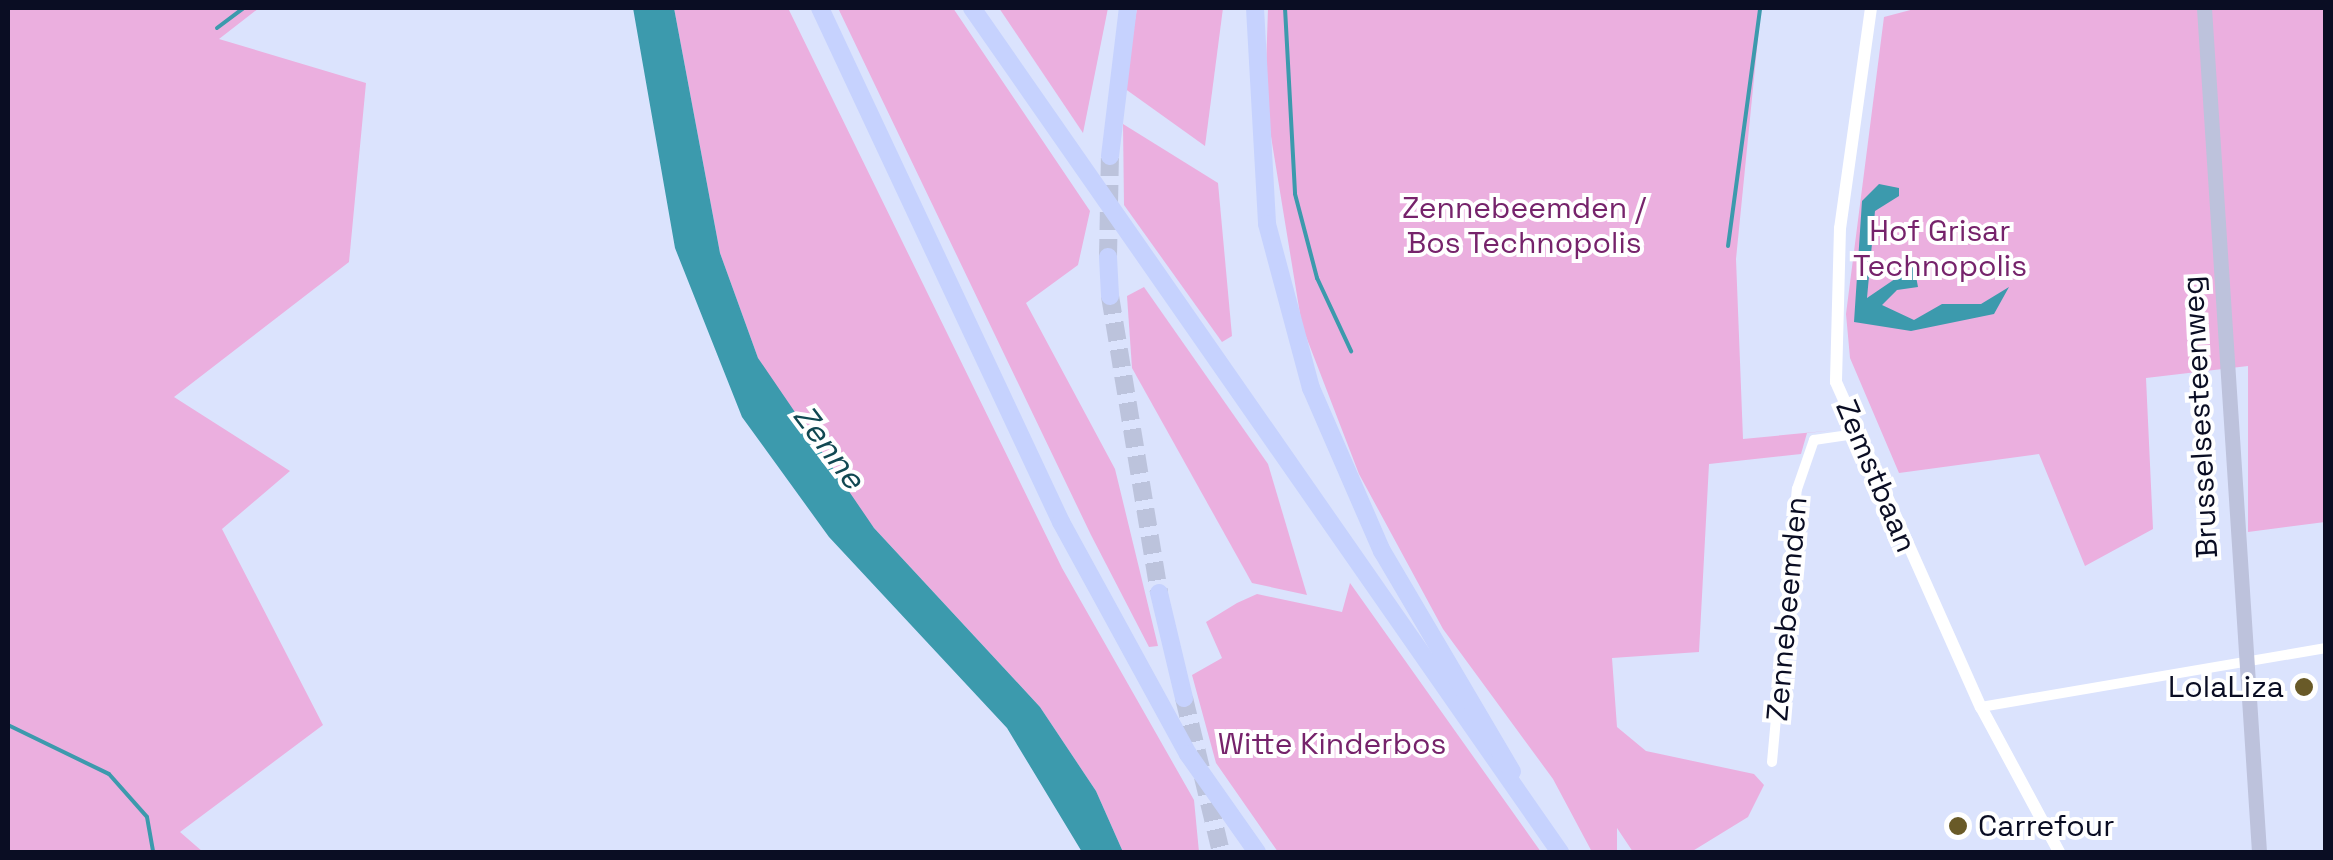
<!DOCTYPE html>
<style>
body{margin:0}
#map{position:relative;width:2333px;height:860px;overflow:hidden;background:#dbe3fd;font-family:"Space Grotesk",sans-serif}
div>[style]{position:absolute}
.green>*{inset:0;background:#ebafdf}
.water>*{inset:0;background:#3c9aad}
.stream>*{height:4px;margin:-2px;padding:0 2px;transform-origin:2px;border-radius:2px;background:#3c9aad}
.motorway-tunnel>*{height:18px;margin-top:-9px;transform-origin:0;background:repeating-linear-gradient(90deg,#bcc3dc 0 18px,transparent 0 27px)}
.minor>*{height:10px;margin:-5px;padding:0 5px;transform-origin:5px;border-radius:5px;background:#fff}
.tertiary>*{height:12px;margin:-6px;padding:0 6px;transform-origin:6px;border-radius:6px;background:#fff}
.primary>*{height:15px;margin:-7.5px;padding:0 7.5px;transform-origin:7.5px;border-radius:7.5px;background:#bdc2dc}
.motorway>*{height:18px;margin:-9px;padding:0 9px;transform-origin:9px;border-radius:9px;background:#c6d2fe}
.dots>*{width:28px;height:28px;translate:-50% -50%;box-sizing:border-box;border:5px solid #fff;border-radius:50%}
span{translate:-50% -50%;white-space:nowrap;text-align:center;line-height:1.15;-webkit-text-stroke:8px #fff;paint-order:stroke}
.park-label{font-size:30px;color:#76236b}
.street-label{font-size:30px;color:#0a0d23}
.poi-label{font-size:30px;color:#0a0d23}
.right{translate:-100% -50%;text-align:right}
.left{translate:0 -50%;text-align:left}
.water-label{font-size:32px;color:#114852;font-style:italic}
.frame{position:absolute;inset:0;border:10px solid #0a0d23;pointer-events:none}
</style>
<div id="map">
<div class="green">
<i style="clip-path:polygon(8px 8px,259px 8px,219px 39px,366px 83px,349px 262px,174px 397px,290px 471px,222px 529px,323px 725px,180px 832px,203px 852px,8px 852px)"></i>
<i style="clip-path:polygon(674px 8px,788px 8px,1062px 568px,1194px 800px,1199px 852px,1123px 852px,1096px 791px,1040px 707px,874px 528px,808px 441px,758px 358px,720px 253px)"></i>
<i style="clip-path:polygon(838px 8px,953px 8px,1090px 211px,1078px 265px,1026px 303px,1115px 469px,1158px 646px,1149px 647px,1091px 535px)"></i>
<i style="clip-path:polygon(999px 8px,1108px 8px,1083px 133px)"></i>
<i style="clip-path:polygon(1137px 8px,1223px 8px,1205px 146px,1124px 88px)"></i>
<i style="clip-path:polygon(1268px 8px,1761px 8px,1736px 259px,1743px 439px,1836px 430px,1807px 433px,1801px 454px,1709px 464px,1699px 652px,1612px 658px,1617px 727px,1646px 751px,1754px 774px,1764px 785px,1748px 817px,1691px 852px,1633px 852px,1617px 828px,1617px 852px,1592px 852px,1553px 779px,1443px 629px,1359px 474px,1302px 326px,1265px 100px)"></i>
<i style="clip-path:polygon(1918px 8px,2325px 8px,2325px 522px,2248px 532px,2248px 366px,2146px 378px,2153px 529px,2085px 566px,2039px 454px,1899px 473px,1850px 358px,1846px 314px,1884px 17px)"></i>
<i style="clip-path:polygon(1123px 124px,1218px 183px,1232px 336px,1222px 342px,1124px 205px)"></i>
<i style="clip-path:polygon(1144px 287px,1268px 464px,1307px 595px,1252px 583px,1132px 368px,1127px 296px)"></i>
<i style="clip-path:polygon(1350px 583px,1541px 852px,1278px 852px,1216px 763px,1192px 675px,1222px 658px,1206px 622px,1237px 603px,1257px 594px,1342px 612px)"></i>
</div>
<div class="water">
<i style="clip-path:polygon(633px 8px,674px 8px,720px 253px,758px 358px,874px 528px,1040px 707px,1096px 791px,1123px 852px,1082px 852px,1007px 728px,829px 537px,742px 417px,675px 248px)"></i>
<i style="clip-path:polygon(1879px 184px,1899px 188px,1899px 196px,1875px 211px,1867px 298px,1914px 266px,1918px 287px,1897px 290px,1882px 305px,1914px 320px,1942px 304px,1981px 304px,2009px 287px,1994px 314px,1911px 331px,1854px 322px,1862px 201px)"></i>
</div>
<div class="stream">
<i style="left:1285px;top:8px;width:186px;rotate:86.9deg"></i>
<i style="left:1295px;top:194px;width:87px;rotate:75.3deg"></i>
<i style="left:1317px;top:278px;width:81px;rotate:65deg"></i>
<i style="left:217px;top:28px;width:34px;rotate:-37deg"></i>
<i style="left:1728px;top:246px;width:240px;rotate:-82.3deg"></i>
<i style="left:8px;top:725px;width:112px;rotate:25.9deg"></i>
<i style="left:109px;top:774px;width:57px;rotate:48.5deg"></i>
<i style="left:147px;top:817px;width:36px;rotate:80deg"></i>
</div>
<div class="motorway-tunnel">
<i style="left:1108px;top:257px;width:101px;rotate:-88.9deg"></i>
<i style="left:1110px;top:296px;width:301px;rotate:80.6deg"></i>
<i style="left:1184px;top:698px;width:158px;rotate:76.5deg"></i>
</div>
<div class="minor">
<i style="left:1981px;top:707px;width:350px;rotate:-9.7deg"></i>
<i style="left:1772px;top:762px;width:274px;rotate:-84.8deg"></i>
<i style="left:1797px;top:489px;width:52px;rotate:-70.9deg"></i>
<i style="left:1814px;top:440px;width:41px;rotate:-8.3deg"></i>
</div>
<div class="tertiary">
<i style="left:1871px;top:8px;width:222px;rotate:98deg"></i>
<i style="left:1840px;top:228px;width:154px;rotate:91.5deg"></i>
<i style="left:1836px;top:382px;width:356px;rotate:66deg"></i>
<i style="left:1981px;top:707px;width:165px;rotate:61.7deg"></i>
</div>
<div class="primary">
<i style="left:2204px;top:8px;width:846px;rotate:86.27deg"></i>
</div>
<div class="motorway">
<i style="left:820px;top:8px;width:568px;rotate:64.88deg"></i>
<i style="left:1061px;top:522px;width:264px;rotate:61.3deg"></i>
<i style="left:1188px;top:754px;width:120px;rotate:54.9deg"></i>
<i style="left:972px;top:8px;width:1029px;rotate:55.14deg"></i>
<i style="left:1255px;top:8px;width:216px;rotate:86.8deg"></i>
<i style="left:1267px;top:224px;width:170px;rotate:75deg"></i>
<i style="left:1311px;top:388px;width:178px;rotate:66.5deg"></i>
<i style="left:1382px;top:551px;width:256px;rotate:59.5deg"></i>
<i style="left:1110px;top:156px;width:149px;rotate:-83.1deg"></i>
<i style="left:1108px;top:257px;width:39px;rotate:87deg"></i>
<i style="left:1159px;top:593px;width:108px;rotate:76.6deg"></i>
</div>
<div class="dots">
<i style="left:2304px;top:687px;background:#695a28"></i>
<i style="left:1958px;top:826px;background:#695a28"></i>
</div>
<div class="park-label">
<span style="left:1524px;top:225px">Zennebeemden /<br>Bos Technopolis</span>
<span style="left:1940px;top:248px">Hof Grisar<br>Technopolis</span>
<span style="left:1332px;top:744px">Witte Kinderbos</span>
</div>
<div class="street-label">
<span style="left:2200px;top:417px;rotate:-93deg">Brusselsesteenweg</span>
<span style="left:1876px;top:476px;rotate:67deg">Zemstbaan</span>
<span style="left:1787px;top:609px;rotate:-85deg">Zennebeemden</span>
</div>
<div class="poi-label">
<span class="right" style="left:2284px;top:687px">LolaLiza</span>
<span class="left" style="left:1978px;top:826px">Carrefour</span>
</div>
<div class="water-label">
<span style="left:829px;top:447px;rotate:53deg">Zenne</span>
</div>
<div class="frame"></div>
</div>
